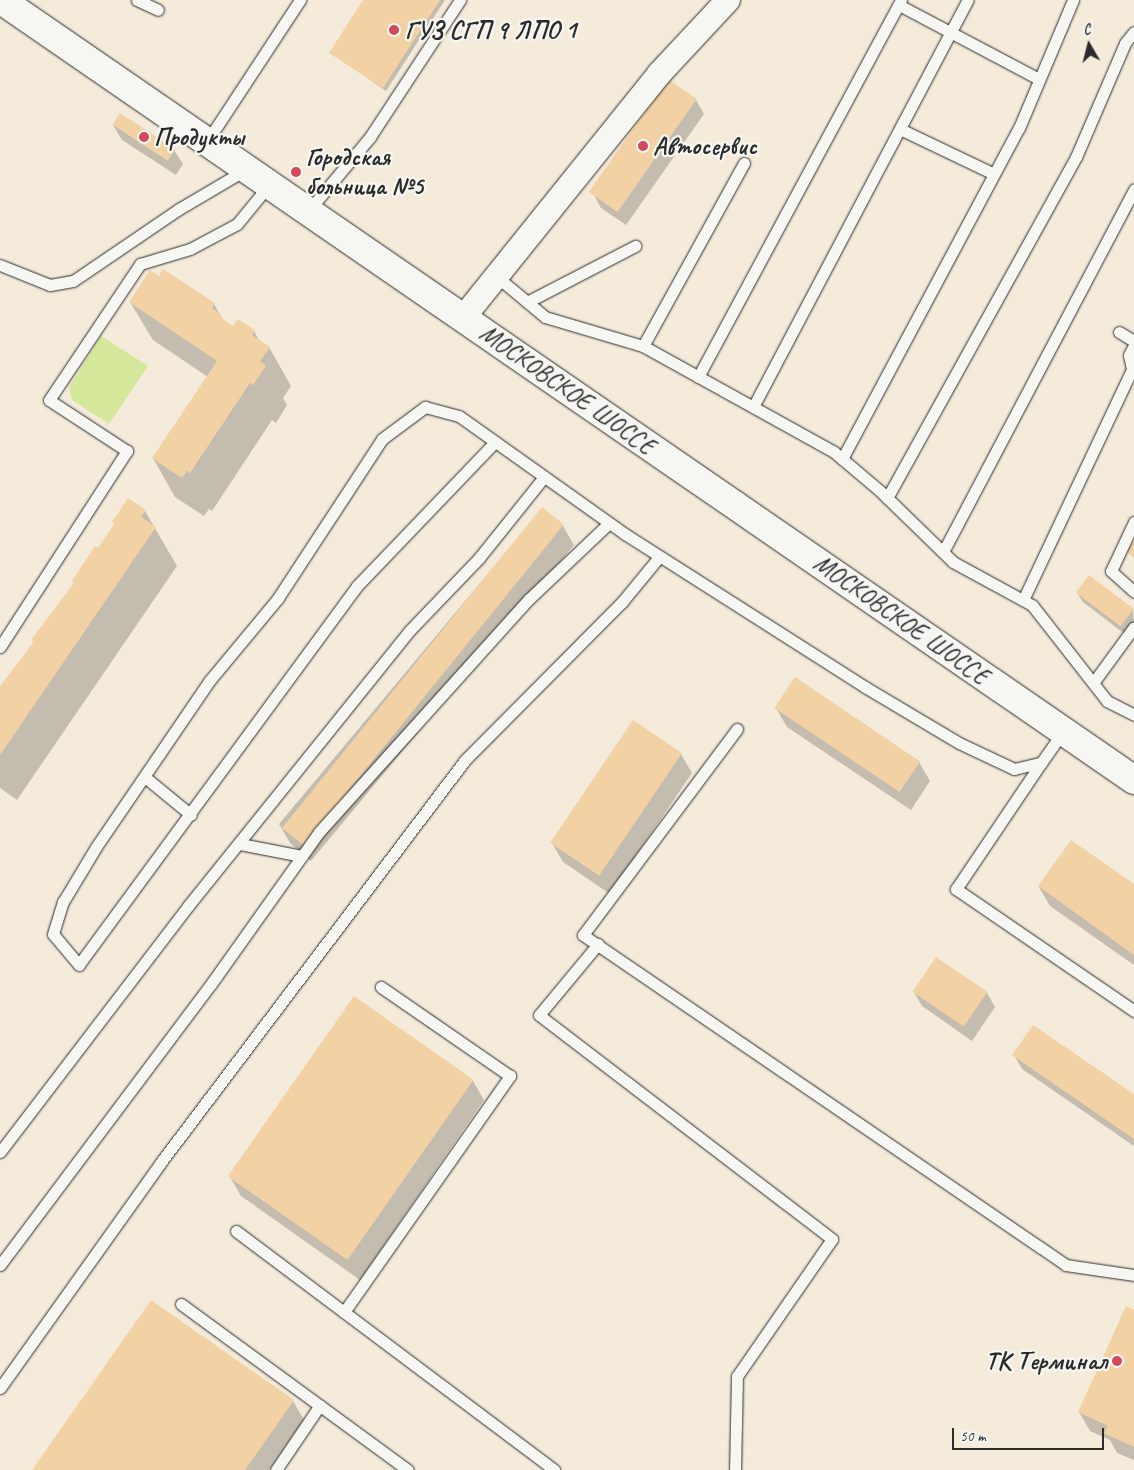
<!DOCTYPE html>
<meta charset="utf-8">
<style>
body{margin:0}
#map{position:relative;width:1134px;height:1470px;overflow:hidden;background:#f5ebdb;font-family:Caveat,sans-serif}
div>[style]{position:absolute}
.green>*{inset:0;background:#d4e79b}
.shadow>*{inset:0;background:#0003}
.building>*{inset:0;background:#f2d2a4;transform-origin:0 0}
.roads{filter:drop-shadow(0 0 1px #2b2b2b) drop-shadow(0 0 1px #2b2b2b)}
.service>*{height:11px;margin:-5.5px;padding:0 5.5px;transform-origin:5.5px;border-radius:5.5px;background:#f6f6f2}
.minor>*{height:24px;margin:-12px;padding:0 12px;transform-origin:12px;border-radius:12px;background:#f6f6f2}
.primary>*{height:28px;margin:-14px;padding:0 14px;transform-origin:14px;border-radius:14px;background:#f6f6f2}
.dots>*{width:14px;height:14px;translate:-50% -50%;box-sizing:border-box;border:2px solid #f6f6f2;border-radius:50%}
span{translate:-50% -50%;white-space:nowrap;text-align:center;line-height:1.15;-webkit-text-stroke:4.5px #f6f6f2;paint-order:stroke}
.poi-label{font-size:25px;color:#2b2b2b;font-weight:700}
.left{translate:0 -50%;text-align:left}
.right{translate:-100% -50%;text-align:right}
.street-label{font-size:25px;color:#2b2b2b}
.north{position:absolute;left:1064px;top:20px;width:50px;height:50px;-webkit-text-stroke:4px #f6f6f2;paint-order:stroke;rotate:352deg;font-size:14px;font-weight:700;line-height:20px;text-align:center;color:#2b2b2b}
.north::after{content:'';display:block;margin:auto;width:18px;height:22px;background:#2b2b2b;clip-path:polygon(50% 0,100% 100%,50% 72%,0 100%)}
.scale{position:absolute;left:952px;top:1428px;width:152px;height:22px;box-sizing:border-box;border:2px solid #2b2b2b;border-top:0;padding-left:6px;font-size:15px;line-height:18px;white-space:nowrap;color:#2b2b2b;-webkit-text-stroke:4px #f6f6f2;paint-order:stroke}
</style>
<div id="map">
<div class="green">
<i style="clip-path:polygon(101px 336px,148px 366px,109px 424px,72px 400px,69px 387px)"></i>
</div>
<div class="shadow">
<i style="clip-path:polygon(365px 0,445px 0,386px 91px,331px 53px)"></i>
<i style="clip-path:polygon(696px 100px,704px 114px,626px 225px,601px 208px,593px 193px)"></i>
<i style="clip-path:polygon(113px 125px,174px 150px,183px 164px,176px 175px,122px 140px)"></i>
<i style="clip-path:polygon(130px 302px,214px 304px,224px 322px,233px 328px,238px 320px,254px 331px,260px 342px,269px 347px,291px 386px,283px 398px,287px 405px,276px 423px,272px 420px,212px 511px,209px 509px,204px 516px,175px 497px,153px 458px,208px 377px,153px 340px)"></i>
<i style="clip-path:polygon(542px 509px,563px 526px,574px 545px,311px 861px,290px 843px,279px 824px)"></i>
<i style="clip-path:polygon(145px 511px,177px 566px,17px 800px,0 788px,0 690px,98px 550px)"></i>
<i style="clip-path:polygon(1077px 593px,1133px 610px,1134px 625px,1126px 635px,1083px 602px)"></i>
<i style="clip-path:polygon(776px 708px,919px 762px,930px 781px,911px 810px,787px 727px)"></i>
<i style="clip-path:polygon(681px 754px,692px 773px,610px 894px,563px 862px,552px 843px)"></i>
<i style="clip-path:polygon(1134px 886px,1134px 965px,1050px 906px,1039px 887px)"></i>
<i style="clip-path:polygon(937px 959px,987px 993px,995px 1007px,972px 1041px,922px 1006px,914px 992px)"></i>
<i style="clip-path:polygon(354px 998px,473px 1081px,484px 1100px,360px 1280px,241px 1196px,230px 1177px)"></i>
<i style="clip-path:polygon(1014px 1055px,1134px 1096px,1134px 1146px,1022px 1069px)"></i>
<i style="clip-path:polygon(152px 1302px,293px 1401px,304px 1420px,269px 1470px,33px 1470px)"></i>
<i style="clip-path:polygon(1134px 1311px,1134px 1460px,1117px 1453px,1110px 1440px,1090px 1431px,1079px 1412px)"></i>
</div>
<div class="building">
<i style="clip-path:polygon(363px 0,440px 0,383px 88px,329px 53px)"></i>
<i style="left:668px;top:79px;width:35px;height:138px;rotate:35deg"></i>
<i style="left:120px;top:113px;width:66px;height:14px;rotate:33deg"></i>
<i style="clip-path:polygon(163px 269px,215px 303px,212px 308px,221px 314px,219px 316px,233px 326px,238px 319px,255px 330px,252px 335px,270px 347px,260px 361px,266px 366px,253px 385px,250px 383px,190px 473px,187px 471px,182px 478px,152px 458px,217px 361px,129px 302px,150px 270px,159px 276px)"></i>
<i style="clip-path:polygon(128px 498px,146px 510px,141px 517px,156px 527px,0 755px,0 686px,34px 642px,31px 640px,74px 583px,72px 581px,95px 546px,98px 548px,114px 524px,112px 522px)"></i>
<i style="left:542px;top:507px;width:28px;height:413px;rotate:39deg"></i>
<i style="clip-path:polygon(1134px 541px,1134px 558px,1126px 551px)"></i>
<i style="left:1089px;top:575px;width:56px;height:22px;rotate:37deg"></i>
<i style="left:795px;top:677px;width:151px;height:37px;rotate:34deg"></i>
<i style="left:633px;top:720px;width:59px;height:148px;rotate:34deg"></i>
<i style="clip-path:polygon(1071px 840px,1134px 884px,1134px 955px,1038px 886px)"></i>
<i style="left:936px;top:957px;width:62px;height:42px;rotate:34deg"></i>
<i style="left:354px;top:996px;width:146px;height:220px;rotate:35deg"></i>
<i style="clip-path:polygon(1033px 1025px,1134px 1094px,1134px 1139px,1012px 1055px)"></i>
<i style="clip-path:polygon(151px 1300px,294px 1400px,245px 1470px,32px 1470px)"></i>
<i style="clip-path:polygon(1126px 1306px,1134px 1310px,1134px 1447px,1104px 1433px,1108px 1426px,1078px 1412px)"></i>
</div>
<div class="roads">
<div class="service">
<i style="left:137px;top:0;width:23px;rotate:25deg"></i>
<i style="left:899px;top:5px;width:158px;rotate:27.9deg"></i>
<i style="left:900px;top:129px;width:102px;rotate:25.6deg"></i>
<i style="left:208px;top:140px;width:168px;rotate:-56.7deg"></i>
<i style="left:309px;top:210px;width:95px;rotate:-50.1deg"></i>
<i style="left:370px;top:137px;width:164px;rotate:-56.7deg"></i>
<i style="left:0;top:265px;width:54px;rotate:21.8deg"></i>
<i style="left:50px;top:285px;width:23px;rotate:-10deg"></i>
<i style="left:73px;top:281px;width:128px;rotate:-34.2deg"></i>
<i style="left:179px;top:209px;width:79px;rotate:-30.5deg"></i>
<i style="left:496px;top:276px;width:64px;rotate:39.9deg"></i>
<i style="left:545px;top:317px;width:102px;rotate:16.5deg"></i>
<i style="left:643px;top:346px;width:218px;rotate:29deg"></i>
<i style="left:834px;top:452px;width:59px;rotate:40.2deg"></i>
<i style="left:879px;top:490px;width:103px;rotate:44.2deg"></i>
<i style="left:953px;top:562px;width:90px;rotate:28.6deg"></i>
<i style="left:1032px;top:605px;width:122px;rotate:52deg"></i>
<i style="left:1107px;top:701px;width:30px;rotate:27deg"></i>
<i style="left:527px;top:302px;width:122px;rotate:-27.4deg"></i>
<i style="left:1119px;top:332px;width:17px;rotate:31deg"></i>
<i style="left:643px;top:346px;width:209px;rotate:-61.1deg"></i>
<i style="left:698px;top:377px;width:428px;rotate:-61.7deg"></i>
<i style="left:753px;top:407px;width:460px;rotate:-62.2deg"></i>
<i style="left:495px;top:442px;width:199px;rotate:133.8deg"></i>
<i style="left:357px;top:586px;width:470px;rotate:126.3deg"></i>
<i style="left:79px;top:965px;width:40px;rotate:-130deg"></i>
<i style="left:53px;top:934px;width:34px;rotate:-73deg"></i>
<i style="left:63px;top:902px;width:64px;rotate:-59deg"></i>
<i style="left:96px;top:847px;width:202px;rotate:-55.7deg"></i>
<i style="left:210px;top:680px;width:107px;rotate:-50.3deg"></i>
<i style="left:278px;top:598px;width:190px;rotate:-56.8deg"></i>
<i style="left:382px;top:439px;width:54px;rotate:-36.7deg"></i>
<i style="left:425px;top:407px;width:35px;rotate:15deg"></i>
<i style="left:459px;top:416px;width:204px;rotate:35.4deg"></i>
<i style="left:625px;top:534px;width:285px;rotate:32.5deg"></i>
<i style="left:865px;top:687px;width:109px;rotate:30.8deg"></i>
<i style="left:959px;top:743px;width:61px;rotate:25.3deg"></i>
<i style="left:1014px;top:769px;width:28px;rotate:-13deg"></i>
<i style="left:1041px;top:763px;width:39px;rotate:-55deg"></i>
<i style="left:842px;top:459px;width:375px;rotate:-61.9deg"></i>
<i style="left:1019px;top:128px;width:139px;rotate:-67.1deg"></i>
<i style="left:887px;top:498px;width:390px;rotate:-61deg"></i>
<i style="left:1076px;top:157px;width:124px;rotate:-66.7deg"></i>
<i style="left:1125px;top:43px;width:14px;rotate:-51deg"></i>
<i style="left:1134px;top:522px;width:54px;rotate:115.1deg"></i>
<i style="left:1111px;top:571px;width:31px;rotate:42deg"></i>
<i style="left:943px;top:552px;width:410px;rotate:-62.2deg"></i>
<i style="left:1023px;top:600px;width:255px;rotate:-64.7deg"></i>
<i style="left:1132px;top:369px;width:14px;rotate:-102deg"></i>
<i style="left:1129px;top:355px;width:11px;rotate:-63deg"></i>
<i style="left:0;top:647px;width:234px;rotate:-57.1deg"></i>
<i style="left:127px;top:451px;width:93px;rotate:-146.8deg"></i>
<i style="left:49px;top:400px;width:164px;rotate:-56.2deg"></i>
<i style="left:140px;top:264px;width:52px;rotate:-16.7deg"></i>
<i style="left:190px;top:249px;width:53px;rotate:-28deg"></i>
<i style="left:237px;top:224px;width:50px;rotate:-50.6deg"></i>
<i style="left:1093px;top:683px;width:69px;rotate:-53.8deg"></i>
<i style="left:737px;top:729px;width:257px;rotate:126.8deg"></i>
<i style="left:583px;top:935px;width:585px;rotate:34.34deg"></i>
<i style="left:1066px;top:1265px;width:69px;rotate:8.4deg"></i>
<i style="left:1041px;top:763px;width:152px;rotate:124deg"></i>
<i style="left:956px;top:889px;width:216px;rotate:34.4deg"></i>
<i style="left:146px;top:778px;width:58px;rotate:39.4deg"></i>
<i style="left:240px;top:844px;width:63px;rotate:11deg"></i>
<i style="left:598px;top:944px;width:92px;rotate:129.7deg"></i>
<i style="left:539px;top:1015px;width:369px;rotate:37.4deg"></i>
<i style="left:832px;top:1239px;width:167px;rotate:124.7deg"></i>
<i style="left:737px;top:1376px;width:94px;rotate:91.2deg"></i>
<i style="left:0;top:1152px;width:310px;rotate:-52.6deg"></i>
<i style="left:188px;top:906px;width:354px;rotate:-51.2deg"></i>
<i style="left:410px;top:630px;width:100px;rotate:-46.2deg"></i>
<i style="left:479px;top:558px;width:104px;rotate:-51.3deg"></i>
<i style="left:236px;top:1231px;width:398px;rotate:36.9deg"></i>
<i style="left:0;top:1265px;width:351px;rotate:-53.1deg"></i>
<i style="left:211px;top:984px;width:186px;rotate:-54.6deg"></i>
<i style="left:319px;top:832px;width:314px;rotate:-48deg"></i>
<i style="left:529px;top:599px;width:110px;rotate:-43.5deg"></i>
<i style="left:181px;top:1304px;width:281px;rotate:36.2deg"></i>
<i style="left:344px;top:1312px;width:289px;rotate:-54.9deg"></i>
<i style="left:510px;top:1076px;width:157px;rotate:-145.4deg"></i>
<i style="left:0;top:1388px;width:277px;rotate:-54.5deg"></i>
<i style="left:161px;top:1162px;width:504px;rotate:-52.9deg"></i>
<i style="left:465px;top:760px;width:223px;rotate:-45.2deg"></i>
<i style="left:622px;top:602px;width:58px;rotate:-50.6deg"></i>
<i style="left:276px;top:1470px;width:78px;rotate:-55.9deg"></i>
</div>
<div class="minor">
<i style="left:463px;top:318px;width:313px;rotate:-51.2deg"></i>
<i style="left:659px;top:74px;width:101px;rotate:-47deg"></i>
</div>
<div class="primary">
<i style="left:1px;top:0;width:1376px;rotate:34.54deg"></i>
</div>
</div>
<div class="dots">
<i style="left:394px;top:30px;background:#d1495b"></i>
<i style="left:144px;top:137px;background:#d1495b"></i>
<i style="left:643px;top:146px;background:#d1495b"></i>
<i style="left:296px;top:172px;background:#d1495b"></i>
<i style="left:1117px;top:1361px;background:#d1495b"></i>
</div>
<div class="poi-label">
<span class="left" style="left:405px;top:30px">ГУЗ СГП 9 ЛПО 1</span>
<span class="left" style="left:154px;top:137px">Продукты</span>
<span class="left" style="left:653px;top:146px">Автосервис</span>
<span class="left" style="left:306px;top:172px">Городская<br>больница №5</span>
<span class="right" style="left:1107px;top:1361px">ТК Терминал</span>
</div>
<div class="street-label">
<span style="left:567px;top:390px;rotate:35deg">МОСКОВСКОЕ ШОССЕ</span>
<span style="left:901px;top:620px;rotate:35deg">МОСКОВСКОЕ ШОССЕ</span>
</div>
<div class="north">С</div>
<div class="scale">50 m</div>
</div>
